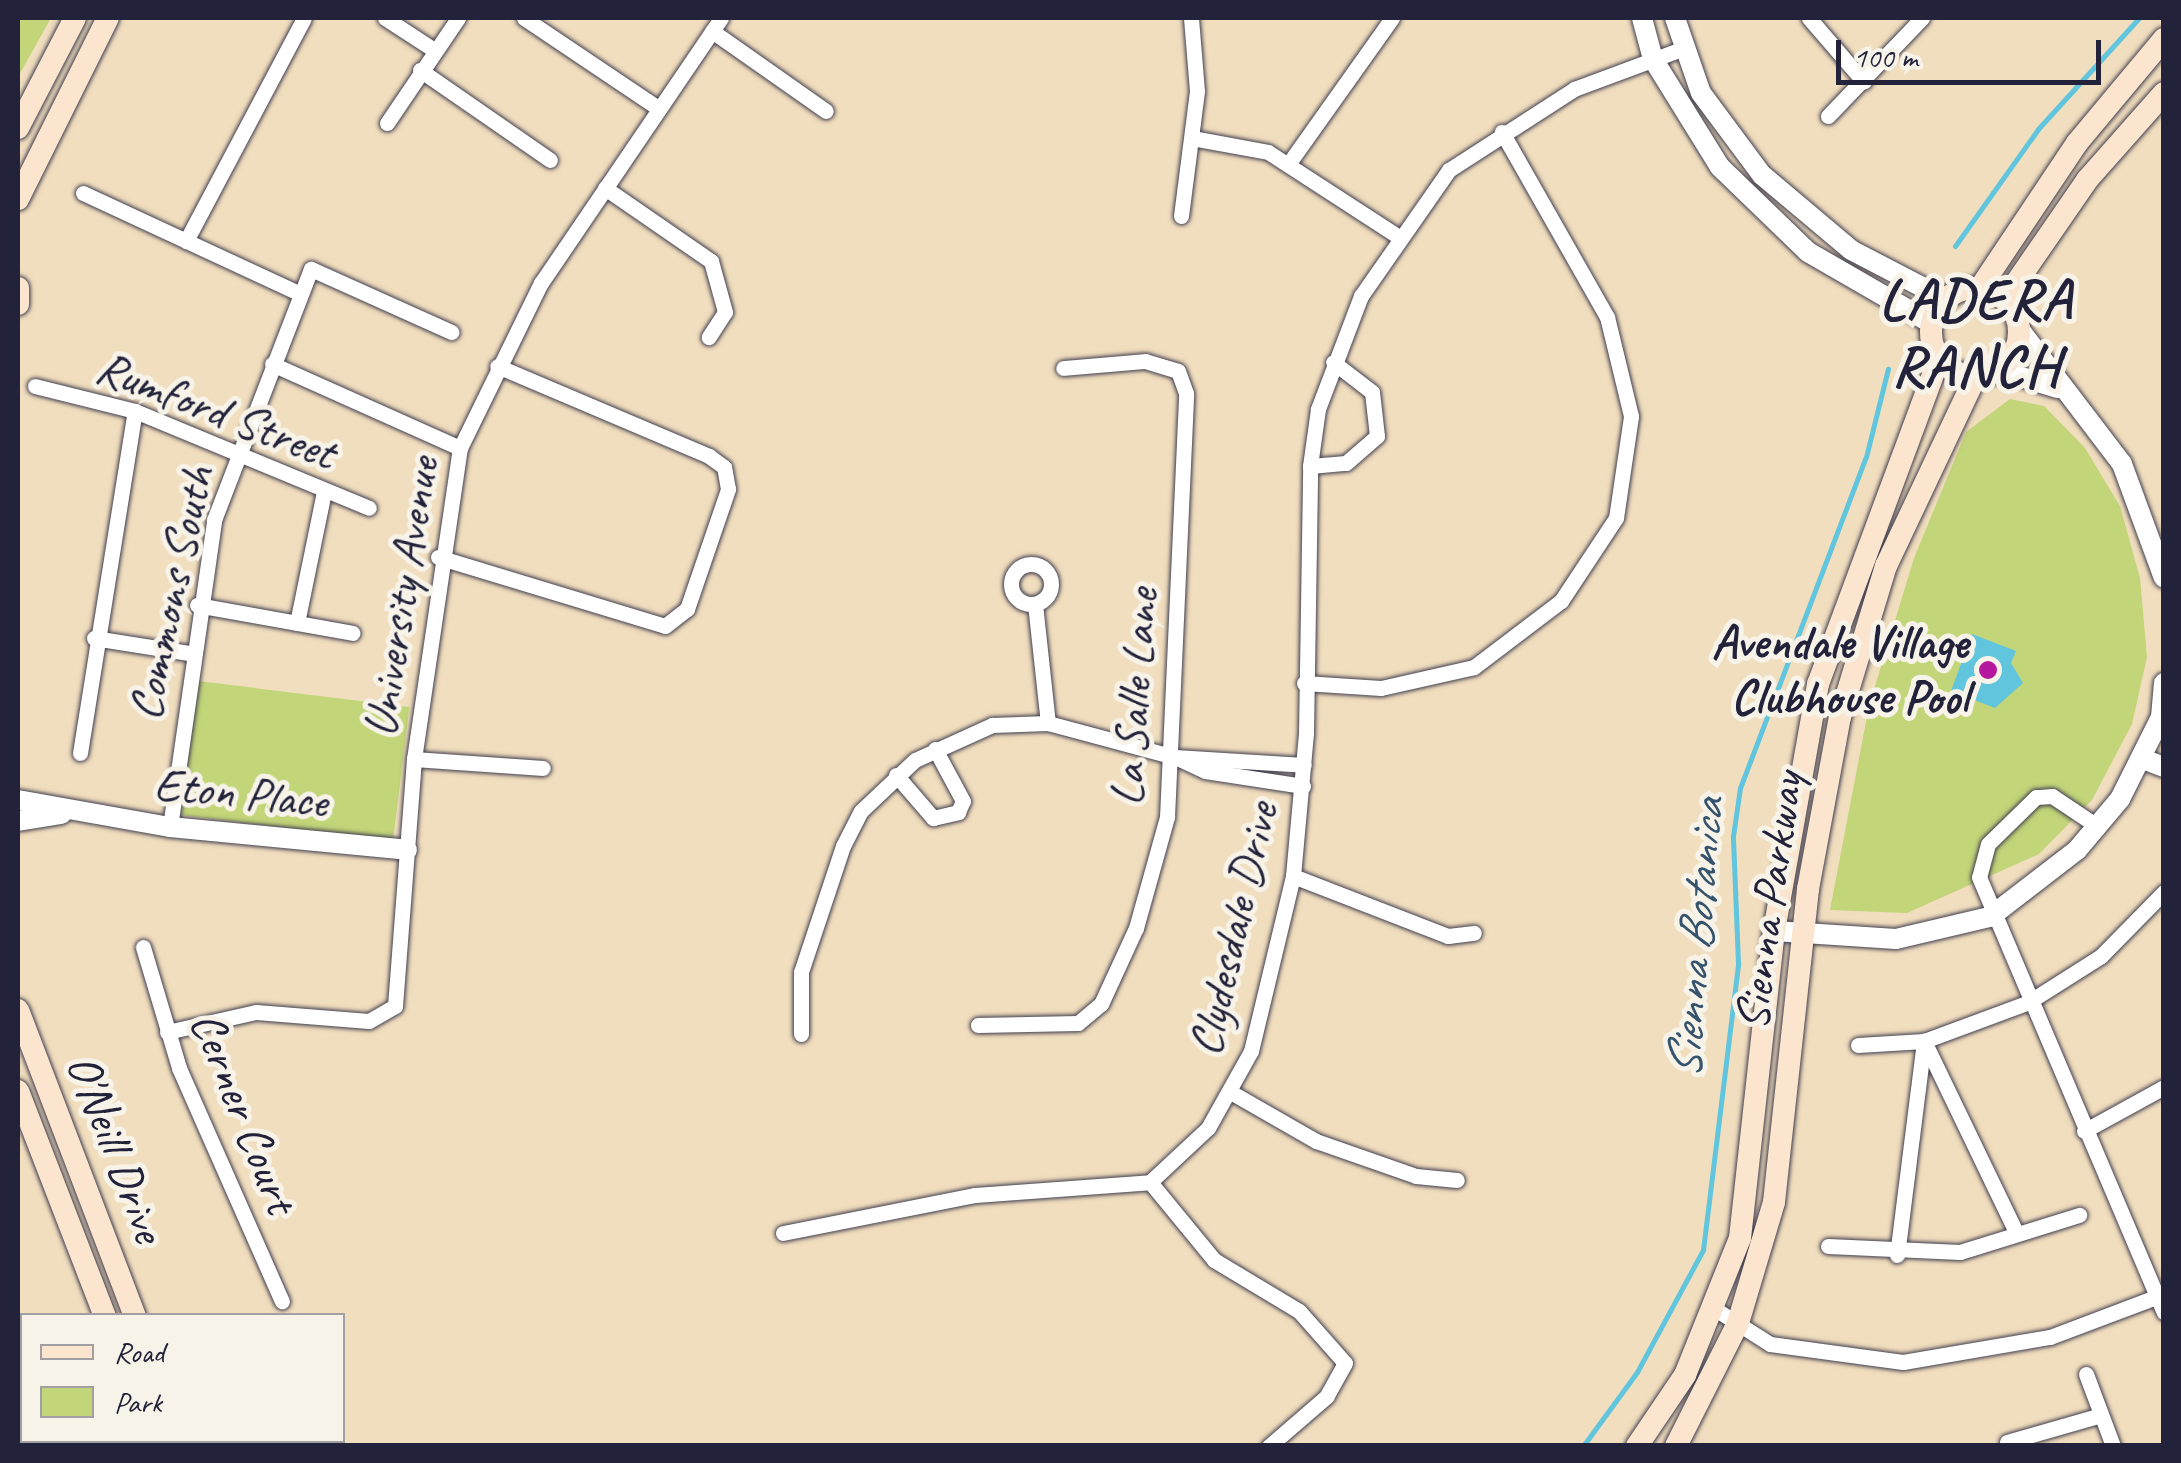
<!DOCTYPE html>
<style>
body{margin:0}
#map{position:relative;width:2181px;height:1463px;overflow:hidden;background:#f1debe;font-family:Caveat,sans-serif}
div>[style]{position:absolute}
.green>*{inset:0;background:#c2d579;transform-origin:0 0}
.water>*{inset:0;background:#60c5dd}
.stream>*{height:5px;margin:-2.5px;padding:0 2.5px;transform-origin:2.5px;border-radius:2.5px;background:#60c5dd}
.roads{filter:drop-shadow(0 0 2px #413e4f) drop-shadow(0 0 2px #413e4f)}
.minor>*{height:15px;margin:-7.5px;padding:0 7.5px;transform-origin:7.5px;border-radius:7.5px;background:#fff}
.minor>.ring{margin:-7.5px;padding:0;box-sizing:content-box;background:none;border:15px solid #fff;border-radius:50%}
.tertiary>*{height:20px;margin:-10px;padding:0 10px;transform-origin:10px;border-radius:10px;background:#fff}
.secondary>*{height:22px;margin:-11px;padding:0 11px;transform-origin:11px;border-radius:11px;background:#fbe5cf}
.secondary>.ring{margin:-11px;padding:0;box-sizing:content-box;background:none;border:22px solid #fbe5cf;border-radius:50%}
.dots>*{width:28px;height:28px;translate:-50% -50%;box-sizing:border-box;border:5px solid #f7f3e8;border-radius:50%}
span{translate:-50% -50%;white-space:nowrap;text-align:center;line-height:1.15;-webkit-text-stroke:10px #f7f3e8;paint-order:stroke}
.street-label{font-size:48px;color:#22223b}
.poi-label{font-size:48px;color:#22223b;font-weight:700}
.right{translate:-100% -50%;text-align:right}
.water-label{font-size:50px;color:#35536c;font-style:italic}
.district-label{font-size:58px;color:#22223b;font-weight:700;letter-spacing:2.5px}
.frame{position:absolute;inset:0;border:20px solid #22223b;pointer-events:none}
.legend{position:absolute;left:20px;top:1313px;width:325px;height:130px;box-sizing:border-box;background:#f7f3e8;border:2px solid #a29fa3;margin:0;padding:12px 18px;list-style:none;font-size:30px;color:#22223b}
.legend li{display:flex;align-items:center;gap:20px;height:50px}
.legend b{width:50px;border:2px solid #a29fa3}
.scale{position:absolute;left:1836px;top:40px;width:265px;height:45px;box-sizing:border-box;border:5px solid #22223b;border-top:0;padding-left:12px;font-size:30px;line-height:35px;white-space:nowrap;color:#22223b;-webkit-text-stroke:8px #f7f3e8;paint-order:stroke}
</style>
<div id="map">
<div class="green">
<i style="clip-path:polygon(18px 18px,51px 18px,18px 77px)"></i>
<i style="clip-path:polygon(2010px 399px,2044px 406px,2085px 448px,2120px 506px,2140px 578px,2147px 657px,2132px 724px,2092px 800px,2039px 854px,1907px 913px,1830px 910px,1869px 706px,1914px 558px,1966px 432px)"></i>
<i style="left:198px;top:681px;width:213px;height:135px;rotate:7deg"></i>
</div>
<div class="water">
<i style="clip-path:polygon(1972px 634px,2016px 651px,2011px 663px,2023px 683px,1995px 708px,1951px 691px)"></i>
</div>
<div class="stream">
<i style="left:1955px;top:246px;width:143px;rotate:-54.6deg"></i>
<i style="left:2038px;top:129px;width:150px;rotate:-47.7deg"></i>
<i style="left:1583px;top:1446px;width:92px;rotate:-53.9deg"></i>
<i style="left:1637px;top:1372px;width:139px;rotate:-61.6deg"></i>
<i style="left:1703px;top:1250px;width:289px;rotate:-83deg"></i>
<i style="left:1738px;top:963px;width:127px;rotate:-92.3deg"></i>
<i style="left:1733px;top:836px;width:49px;rotate:-81.7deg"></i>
<i style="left:1740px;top:788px;width:354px;rotate:-69.2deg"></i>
<i style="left:1866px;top:457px;width:91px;rotate:-76deg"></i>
</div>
<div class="roads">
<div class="minor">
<i style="left:385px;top:18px;width:59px;rotate:33.1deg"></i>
<i style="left:524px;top:18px;width:161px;rotate:33.9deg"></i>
<i style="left:1809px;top:18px;width:84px;rotate:49.3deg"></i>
<i style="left:712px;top:31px;width:139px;rotate:35.1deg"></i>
<i style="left:420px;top:70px;width:158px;rotate:34.7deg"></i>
<i style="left:1828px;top:116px;width:136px;rotate:-46.2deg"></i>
<i style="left:387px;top:123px;width:127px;rotate:-55.9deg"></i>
<i style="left:1192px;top:138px;width:77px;rotate:10.4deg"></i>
<i style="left:1268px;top:152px;width:153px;rotate:33deg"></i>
<i style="left:1289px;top:163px;width:178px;rotate:-54.6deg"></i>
<i style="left:605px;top:188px;width:129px;rotate:34.6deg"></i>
<i style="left:711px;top:261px;width:53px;rotate:74.6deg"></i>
<i style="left:725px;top:312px;width:30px;rotate:123deg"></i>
<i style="left:83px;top:193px;width:240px;rotate:24.9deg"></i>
<i style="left:1181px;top:216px;width:126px;rotate:-82.7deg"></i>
<i style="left:1197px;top:91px;width:73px;rotate:-94.7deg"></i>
<i style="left:186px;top:241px;width:252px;rotate:-62.1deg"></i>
<i style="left:272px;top:364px;width:206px;rotate:24.1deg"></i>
<i style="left:35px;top:386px;width:103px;rotate:14deg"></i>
<i style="left:135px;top:411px;width:253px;rotate:22.5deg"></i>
<i style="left:1310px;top:466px;width:36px;rotate:-5deg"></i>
<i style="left:1346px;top:463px;width:41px;rotate:-41.1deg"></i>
<i style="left:1377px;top:436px;width:44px;rotate:-96.5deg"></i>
<i style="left:1372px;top:392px;width:49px;rotate:-142.4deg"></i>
<i style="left:438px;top:557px;width:237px;rotate:16.9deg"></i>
<i style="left:665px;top:626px;width:28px;rotate:-38deg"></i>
<i style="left:687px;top:609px;width:127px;rotate:-71.1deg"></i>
<i style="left:728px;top:489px;width:22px;rotate:-100deg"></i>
<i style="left:724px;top:467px;width:19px;rotate:-144deg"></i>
<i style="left:709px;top:456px;width:230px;rotate:-157deg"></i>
<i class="ring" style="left:1011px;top:564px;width:25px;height:25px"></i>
<i style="left:1035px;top:604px;width:120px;rotate:83.8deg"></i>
<i style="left:197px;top:605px;width:158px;rotate:10.2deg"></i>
<i style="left:297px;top:623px;width:135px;rotate:-78.4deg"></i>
<i style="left:94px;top:638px;width:96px;rotate:9deg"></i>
<i style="left:1304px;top:683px;width:77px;rotate:3.7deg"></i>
<i style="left:1381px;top:688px;width:95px;rotate:-12.7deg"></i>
<i style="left:1474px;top:667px;width:109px;rotate:-37.2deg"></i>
<i style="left:1561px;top:601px;width:100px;rotate:-56.5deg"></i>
<i style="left:1616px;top:518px;width:103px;rotate:-81.6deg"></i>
<i style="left:1631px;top:416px;width:102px;rotate:-103.6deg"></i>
<i style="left:1607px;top:317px;width:213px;rotate:-119.6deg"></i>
<i style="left:80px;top:753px;width:346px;rotate:-80.9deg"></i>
<i style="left:414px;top:759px;width:129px;rotate:4deg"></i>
<i style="left:896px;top:775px;width:57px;rotate:49.3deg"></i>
<i style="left:933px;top:818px;width:26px;rotate:-13deg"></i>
<i style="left:958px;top:812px;width:12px;rotate:-66deg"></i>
<i style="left:963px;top:801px;width:59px;rotate:-118.3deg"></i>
<i style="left:1303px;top:786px;width:99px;rotate:-171.3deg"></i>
<i style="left:1205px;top:771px;width:33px;rotate:-155deg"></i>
<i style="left:1175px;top:757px;width:129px;rotate:3.5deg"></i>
<i style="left:2097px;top:826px;width:54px;rotate:-146.3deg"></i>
<i style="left:2052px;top:796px;width:16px;rotate:176deg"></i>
<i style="left:2036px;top:797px;width:67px;rotate:135.6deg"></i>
<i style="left:1988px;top:844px;width:34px;rotate:105deg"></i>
<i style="left:1979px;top:877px;width:473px;rotate:67deg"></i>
<i style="left:170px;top:827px;width:310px;rotate:-81.8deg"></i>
<i style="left:214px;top:520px;width:269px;rotate:-68.9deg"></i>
<i style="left:311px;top:269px;width:154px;rotate:24.2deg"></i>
<i style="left:1293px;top:876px;width:166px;rotate:21.2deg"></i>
<i style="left:1448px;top:936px;width:26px;rotate:-7deg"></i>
<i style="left:143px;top:947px;width:126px;rotate:73.4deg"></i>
<i style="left:179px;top:1068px;width:255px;rotate:66.2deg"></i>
<i style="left:978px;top:1025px;width:100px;rotate:-1.1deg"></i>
<i style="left:1078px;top:1023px;width:30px;rotate:-40deg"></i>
<i style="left:1101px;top:1004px;width:84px;rotate:-65.3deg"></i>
<i style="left:1136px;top:928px;width:115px;rotate:-74.4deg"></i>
<i style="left:1167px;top:817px;width:424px;rotate:-87.4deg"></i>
<i style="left:1186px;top:393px;width:23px;rotate:-110deg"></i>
<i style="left:1178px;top:371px;width:34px;rotate:-163deg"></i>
<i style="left:1145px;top:361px;width:82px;rotate:175.1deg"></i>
<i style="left:167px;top:1032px;width:91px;rotate:-12.7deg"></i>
<i style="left:256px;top:1012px;width:113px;rotate:4.6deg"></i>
<i style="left:369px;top:1021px;width:30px;rotate:-30deg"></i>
<i style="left:395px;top:1006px;width:248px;rotate:-85.6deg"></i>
<i style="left:414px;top:759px;width:314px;rotate:-81.6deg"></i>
<i style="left:460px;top:448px;width:184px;rotate:-63.9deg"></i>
<i style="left:541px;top:283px;width:320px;rotate:-55.8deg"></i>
<i style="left:801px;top:1034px;width:62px;rotate:-90deg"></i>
<i style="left:801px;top:972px;width:133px;rotate:-71.6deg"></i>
<i style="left:843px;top:846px;width:39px;rotate:-63deg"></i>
<i style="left:861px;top:811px;width:74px;rotate:-43.4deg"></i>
<i style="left:915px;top:760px;width:85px;rotate:-24.4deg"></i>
<i style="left:992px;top:725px;width:56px;rotate:-2deg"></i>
<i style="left:1048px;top:723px;width:131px;rotate:15deg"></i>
<i style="left:1924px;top:1041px;width:214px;rotate:64.3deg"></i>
<i style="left:1858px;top:1045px;width:66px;rotate:-3.5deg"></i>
<i style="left:1924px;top:1041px;width:110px;rotate:-20.3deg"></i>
<i style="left:2027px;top:1003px;width:88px;rotate:-32.4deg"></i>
<i style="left:2101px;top:956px;width:90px;rotate:-45.5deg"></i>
<i style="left:1234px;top:1094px;width:95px;rotate:29.8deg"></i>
<i style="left:1316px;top:1141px;width:106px;rotate:19.3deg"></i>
<i style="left:1416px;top:1176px;width:41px;rotate:5.6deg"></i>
<i style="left:2084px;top:1131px;width:91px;rotate:-28.8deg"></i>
<i style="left:1150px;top:1182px;width:101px;rotate:50.6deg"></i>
<i style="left:1214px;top:1260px;width:99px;rotate:31deg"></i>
<i style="left:1299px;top:1311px;width:69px;rotate:48.5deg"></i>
<i style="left:1345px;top:1363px;width:38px;rotate:119deg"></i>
<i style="left:1327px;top:1396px;width:77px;rotate:139.2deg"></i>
<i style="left:783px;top:1233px;width:196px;rotate:-11.2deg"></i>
<i style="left:975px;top:1195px;width:175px;rotate:-4.2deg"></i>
<i style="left:1150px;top:1182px;width:79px;rotate:-43deg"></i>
<i style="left:1208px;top:1128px;width:88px;rotate:-60.8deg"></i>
<i style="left:1251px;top:1051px;width:180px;rotate:-76.5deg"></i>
<i style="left:1293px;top:876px;width:143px;rotate:-84.8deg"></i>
<i style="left:1306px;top:734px;width:268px;rotate:-89.1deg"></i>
<i style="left:1310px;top:466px;width:58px;rotate:-82deg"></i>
<i style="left:1318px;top:409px;width:121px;rotate:-69.2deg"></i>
<i style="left:1361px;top:296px;width:154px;rotate:-55.1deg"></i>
<i style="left:1449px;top:170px;width:149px;rotate:-32.9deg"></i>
<i style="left:1574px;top:89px;width:117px;rotate:-20.4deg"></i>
<i style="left:1828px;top:1246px;width:132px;rotate:2.6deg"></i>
<i style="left:1960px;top:1252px;width:125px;rotate:-17.3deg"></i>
<i style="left:1897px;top:1255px;width:216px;rotate:-82.8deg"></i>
<i style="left:1715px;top:1309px;width:65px;rotate:32.5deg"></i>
<i style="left:1770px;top:1344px;width:134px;rotate:7.7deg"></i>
<i style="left:1903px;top:1362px;width:149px;rotate:-9.7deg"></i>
<i style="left:2050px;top:1337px;width:122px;rotate:-20.7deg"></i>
<i style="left:2086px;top:1374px;width:77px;rotate:69.4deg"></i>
<i style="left:18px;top:1402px;width:4px;rotate:-27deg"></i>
<i style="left:2007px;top:1442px;width:98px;rotate:-16deg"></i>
</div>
<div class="tertiary">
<i style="left:1642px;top:18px;width:42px;rotate:75deg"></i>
<i style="left:1653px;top:59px;width:127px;rotate:58.2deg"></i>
<i style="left:1720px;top:167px;width:122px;rotate:44deg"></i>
<i style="left:1808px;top:252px;width:142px;rotate:30deg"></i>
<i style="left:1675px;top:18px;width:79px;rotate:70.9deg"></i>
<i style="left:1701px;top:93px;width:102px;rotate:53.4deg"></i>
<i style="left:1762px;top:175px;width:116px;rotate:40.1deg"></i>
<i style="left:1851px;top:250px;width:106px;rotate:27.5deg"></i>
<i style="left:2020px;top:330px;width:168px;rotate:52.7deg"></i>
<i style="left:2122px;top:464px;width:121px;rotate:69.8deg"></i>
<i style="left:1999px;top:370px;width:61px;rotate:17.2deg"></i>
<i style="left:2143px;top:759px;width:22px;rotate:21deg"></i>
<i style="left:18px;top:800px;width:154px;rotate:10.1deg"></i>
<i style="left:170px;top:827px;width:238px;rotate:5.5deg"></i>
<i style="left:18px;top:821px;width:44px;rotate:-9.2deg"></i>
<i style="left:1774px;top:931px;width:122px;rotate:3.8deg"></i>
<i style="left:1896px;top:939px;width:97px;rotate:-13.2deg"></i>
<i style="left:1990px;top:917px;width:110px;rotate:-37.6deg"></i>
<i style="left:2077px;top:850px;width:67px;rotate:-49.9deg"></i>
<i style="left:2120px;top:799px;width:92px;rotate:-63.4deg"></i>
<i style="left:2161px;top:717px;width:34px;rotate:-85deg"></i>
</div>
<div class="secondary">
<i style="left:18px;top:128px;width:124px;rotate:-62.6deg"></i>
<i style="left:18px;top:199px;width:202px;rotate:-63.6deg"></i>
<i class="ring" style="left:1931px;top:288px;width:66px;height:66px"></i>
<i style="left:18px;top:288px;width:16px;rotate:90deg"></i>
<i style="left:1980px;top:288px;width:174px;rotate:-56.2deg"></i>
<i style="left:2077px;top:143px;width:136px;rotate:-50.1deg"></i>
<i style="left:2005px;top:299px;width:145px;rotate:-55.4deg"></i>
<i style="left:2087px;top:180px;width:116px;rotate:-48.5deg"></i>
<i style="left:18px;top:1010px;width:328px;rotate:69.1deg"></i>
<i style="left:18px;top:1091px;width:241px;rotate:68.9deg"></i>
<i style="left:155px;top:1440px;width:6px;rotate:72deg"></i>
<i style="left:186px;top:1440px;width:6px;rotate:72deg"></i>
<i style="left:1637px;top:1446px;width:86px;rotate:-55.9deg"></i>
<i style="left:1685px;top:1375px;width:148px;rotate:-68.1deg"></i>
<i style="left:1740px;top:1238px;width:309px;rotate:-83.7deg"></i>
<i style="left:1774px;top:931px;width:251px;rotate:-79.9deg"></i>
<i style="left:1818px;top:684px;width:348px;rotate:-69.6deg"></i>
<i style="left:1676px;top:1446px;width:138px;rotate:-63.2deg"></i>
<i style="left:1738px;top:1323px;width:126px;rotate:-73.4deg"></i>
<i style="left:1774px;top:1202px;width:315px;rotate:-83.8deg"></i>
<i style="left:1808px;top:889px;width:175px;rotate:-79.5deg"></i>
<i style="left:1840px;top:717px;width:158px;rotate:-73.1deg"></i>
<i style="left:1886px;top:566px;width:210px;rotate:-64.7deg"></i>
</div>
</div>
<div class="dots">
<i style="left:1988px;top:670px;background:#b5179e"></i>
</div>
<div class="street-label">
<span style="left:216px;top:410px;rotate:21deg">Rumford Street</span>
<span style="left:171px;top:593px;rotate:-78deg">Commons South</span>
<span style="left:401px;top:597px;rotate:-81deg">University Avenue</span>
<span style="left:1134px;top:697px;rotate:-86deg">La Salle Lane</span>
<span style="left:241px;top:793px;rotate:6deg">Eton Place</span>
<span style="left:1769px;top:901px;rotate:-82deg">Sienna Parkway</span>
<span style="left:1233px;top:929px;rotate:-77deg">Clydesdale Drive</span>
<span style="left:244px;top:1112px;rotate:68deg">Cerner Court</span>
<span style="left:116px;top:1148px;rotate:69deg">O'Neill Drive</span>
</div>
<div class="poi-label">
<span class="right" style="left:1968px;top:670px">Avendale Village<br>Clubhouse Pool</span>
</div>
<div class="water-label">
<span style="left:1695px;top:939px;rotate:-85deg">Sienna Botanica</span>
</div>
<div class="district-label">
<span style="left:1976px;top:333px">LADERA<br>RANCH</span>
</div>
<div class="frame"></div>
<ul class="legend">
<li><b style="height:12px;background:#fbe5cf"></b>Road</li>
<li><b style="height:28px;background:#c2d579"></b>Park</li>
</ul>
<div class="scale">100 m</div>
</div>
